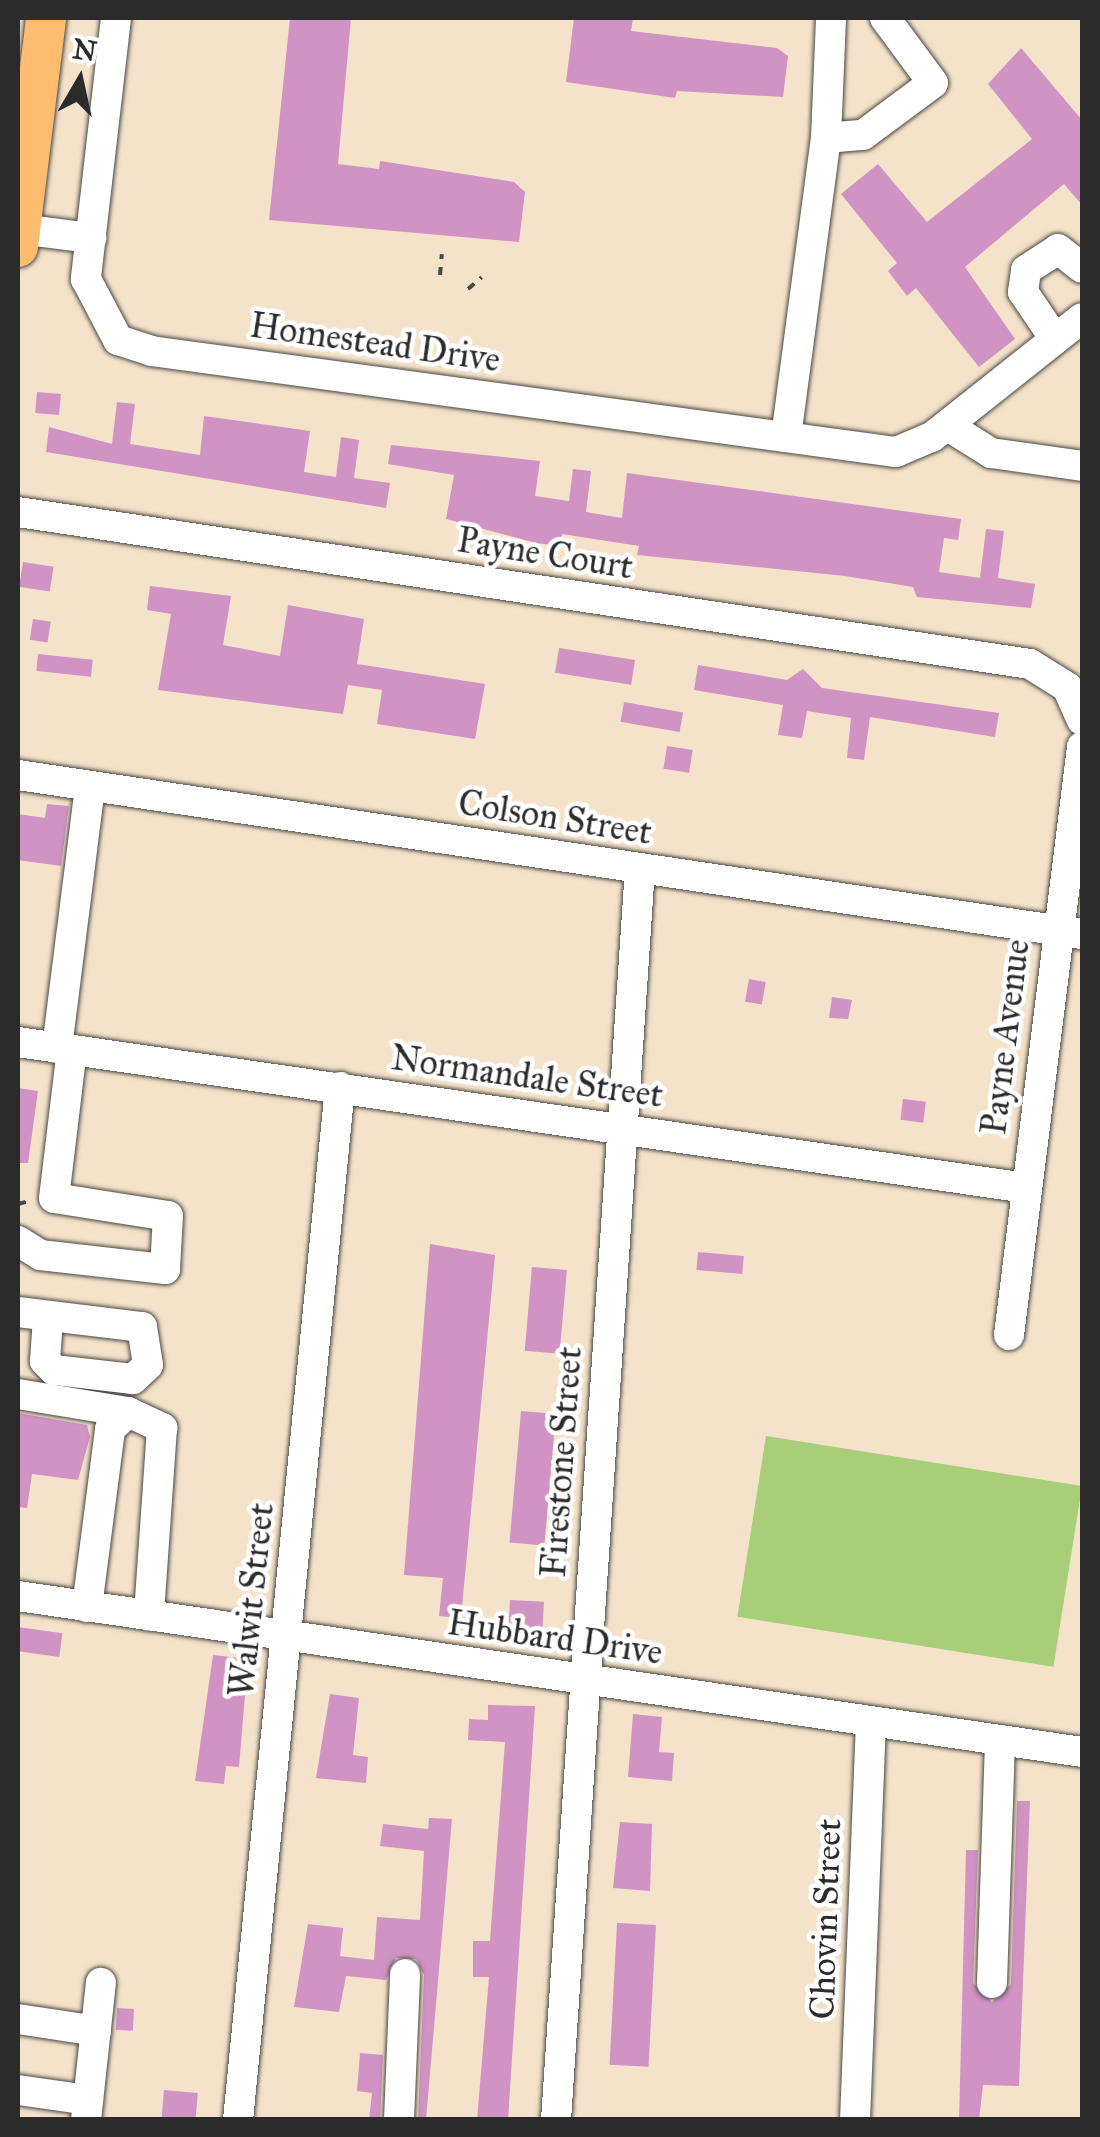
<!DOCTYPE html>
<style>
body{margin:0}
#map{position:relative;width:1100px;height:2137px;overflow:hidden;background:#f4e3ca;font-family:"IM FELL Great Primer",serif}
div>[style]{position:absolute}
.green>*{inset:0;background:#a8ce79;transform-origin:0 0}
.building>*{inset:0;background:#d093c4;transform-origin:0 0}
.path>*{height:4px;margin-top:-2px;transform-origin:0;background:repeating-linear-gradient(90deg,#494743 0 8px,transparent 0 16px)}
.roads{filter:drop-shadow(0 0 2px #494743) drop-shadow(0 0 2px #494743)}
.minor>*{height:30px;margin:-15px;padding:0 15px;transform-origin:15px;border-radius:15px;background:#fff}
.major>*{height:40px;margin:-20px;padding:0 20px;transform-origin:20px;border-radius:20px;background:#fdbc6f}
span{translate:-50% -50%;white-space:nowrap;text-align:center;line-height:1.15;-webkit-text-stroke:9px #fff;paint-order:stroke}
.street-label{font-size:35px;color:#2b2b2b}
.frame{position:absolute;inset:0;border:20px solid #2b2b2b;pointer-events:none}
.north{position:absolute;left:30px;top:30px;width:100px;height:100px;-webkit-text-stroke:8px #fff;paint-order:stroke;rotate:9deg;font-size:28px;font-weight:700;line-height:40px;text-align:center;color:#2b2b2b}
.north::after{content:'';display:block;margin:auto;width:35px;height:45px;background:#2b2b2b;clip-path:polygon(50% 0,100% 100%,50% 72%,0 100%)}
</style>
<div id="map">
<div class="green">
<i style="left:766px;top:1436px;width:320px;height:183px;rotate:9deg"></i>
</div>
<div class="building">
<i style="clip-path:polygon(290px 18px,351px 18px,338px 164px,379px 169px,380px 161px,514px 182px,525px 192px,519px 242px,269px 220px)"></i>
<i style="clip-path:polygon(574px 18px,633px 18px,631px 31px,777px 48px,788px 56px,783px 97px,677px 91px,675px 98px,566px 82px)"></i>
<i style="clip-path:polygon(1021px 48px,1082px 120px,1082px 205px,1064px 184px,965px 267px,1015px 339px,979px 367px,916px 288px,907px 296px,888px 271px,897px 263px,841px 194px,878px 164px,927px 222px,1032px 139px,988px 84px)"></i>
<i style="left:37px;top:392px;width:24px;height:21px;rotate:5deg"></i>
<i style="clip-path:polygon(117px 402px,135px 404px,130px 444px,200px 455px,204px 416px,310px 431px,304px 472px,336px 477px,341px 437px,359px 440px,354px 478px,390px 483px,386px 508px,46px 452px,49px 427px,112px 444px)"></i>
<i style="clip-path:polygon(391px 445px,540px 461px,535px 496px,569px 501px,573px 469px,591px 471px,586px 512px,622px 518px,627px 473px,961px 519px,958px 540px,944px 538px,939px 572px,980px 578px,986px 529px,1004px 531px,998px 578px,1035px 584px,1031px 608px,917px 597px,913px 587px,845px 576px,637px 555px,639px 546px,562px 534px,560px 546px,536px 543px,446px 519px,454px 475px,388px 464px)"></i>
<i style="left:23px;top:562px;width:31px;height:25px;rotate:9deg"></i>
<i style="clip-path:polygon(150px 586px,231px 596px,223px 645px,280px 656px,288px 605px,364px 619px,357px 664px,485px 684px,475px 739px,377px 724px,382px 690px,348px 685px,343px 714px,158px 690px,171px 614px,147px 610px)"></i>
<i style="left:33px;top:619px;width:18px;height:21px;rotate:9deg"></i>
<i style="left:559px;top:648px;width:77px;height:25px;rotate:9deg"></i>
<i style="left:38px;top:654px;width:55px;height:17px;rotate:6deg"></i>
<i style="clip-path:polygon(698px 665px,787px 680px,803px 669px,822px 688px,999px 713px,995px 737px,870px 717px,864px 760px,847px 758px,851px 718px,807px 711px,802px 738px,778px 735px,783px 705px,694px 690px)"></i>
<i style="left:624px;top:702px;width:60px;height:20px;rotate:10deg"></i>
<i style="left:667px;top:746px;width:26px;height:23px;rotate:9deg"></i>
<i style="clip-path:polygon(47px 804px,69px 806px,61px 866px,18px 860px,18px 814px,45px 818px)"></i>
<i style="left:749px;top:979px;width:17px;height:23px;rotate:10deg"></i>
<i style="clip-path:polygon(832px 997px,852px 1000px,848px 1019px,829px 1018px)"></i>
<i style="clip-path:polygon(18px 1088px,38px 1091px,28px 1163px,18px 1163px)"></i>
<i style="left:903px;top:1099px;width:23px;height:21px;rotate:7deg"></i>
<i style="clip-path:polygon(430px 1244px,495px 1255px,461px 1618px,439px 1616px,443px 1578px,404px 1575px)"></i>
<i style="left:698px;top:1252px;width:46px;height:18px;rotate:5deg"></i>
<i style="left:532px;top:1267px;width:35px;height:84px;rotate:5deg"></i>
<i style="left:521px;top:1411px;width:35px;height:132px;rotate:5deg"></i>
<i style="clip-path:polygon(18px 1413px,87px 1425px,90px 1437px,78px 1480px,32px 1474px,27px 1508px,18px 1507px)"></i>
<i style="left:510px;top:1600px;width:34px;height:35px;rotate:3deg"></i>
<i style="left:18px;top:1627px;width:45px;height:24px;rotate:8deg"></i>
<i style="clip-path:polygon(213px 1655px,248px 1659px,239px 1767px,226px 1766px,224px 1784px,195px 1781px)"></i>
<i style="clip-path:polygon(330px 1694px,359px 1698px,353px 1755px,368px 1757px,366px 1783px,316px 1778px)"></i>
<i style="clip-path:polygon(488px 1705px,535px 1706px,508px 2120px,477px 2120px,489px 1977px,473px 1977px,473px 1941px,490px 1941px,505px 1742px,468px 1740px,469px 1719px,488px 1720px)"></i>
<i style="clip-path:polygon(633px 1714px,662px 1717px,659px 1752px,674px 1753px,672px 1781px,628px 1777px)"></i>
<i style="clip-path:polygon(1017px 1801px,1030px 1801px,1019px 2086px,983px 2085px,979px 2120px,959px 2120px,966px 1850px,978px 1850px,973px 1983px,992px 2002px,1011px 1984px)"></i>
<i style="clip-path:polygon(429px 1818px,452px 1819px,426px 2120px,418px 2120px,424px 1975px,416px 1959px,396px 1958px,386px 1980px,346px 1976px,339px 2012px,294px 2007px,308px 1924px,343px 1928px,340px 1956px,374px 1960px,377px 1917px,420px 1920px,424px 1851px,380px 1846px,383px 1824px,428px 1829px)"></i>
<i style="clip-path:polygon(620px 1822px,652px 1824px,650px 1891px,613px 1888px)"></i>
<i style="left:617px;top:1923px;width:39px;height:142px;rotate:3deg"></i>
<i style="left:117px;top:2008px;width:17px;height:22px;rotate:3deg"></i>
<i style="clip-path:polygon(360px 2053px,383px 2055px,380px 2120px,369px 2120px,372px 2093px,357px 2091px)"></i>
<i style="left:164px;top:2090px;width:34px;height:30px;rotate:5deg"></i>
</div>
<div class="path">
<i style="left:440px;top:275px;width:21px;rotate:-85deg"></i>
<i style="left:468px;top:289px;width:18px;rotate:-41deg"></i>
<i style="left:18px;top:1204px;width:11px;rotate:-15deg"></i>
</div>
<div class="roads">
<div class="minor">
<i style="left:116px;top:18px;width:263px;rotate:96.6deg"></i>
<i style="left:86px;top:279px;width:69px;rotate:62.3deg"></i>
<i style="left:118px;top:340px;width:35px;rotate:18deg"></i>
<i style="left:151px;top:351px;width:752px;rotate:7.72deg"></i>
<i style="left:896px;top:452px;width:39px;rotate:-23deg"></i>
<i style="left:932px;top:437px;width:191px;rotate:-38.4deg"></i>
<i style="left:826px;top:138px;width:37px;rotate:-5deg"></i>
<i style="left:863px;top:135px;width:87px;rotate:-36.6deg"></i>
<i style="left:933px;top:83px;width:81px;rotate:-126.4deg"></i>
<i style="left:20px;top:229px;width:72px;rotate:7.2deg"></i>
<i style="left:1055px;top:339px;width:57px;rotate:-124.2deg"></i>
<i style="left:1023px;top:292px;width:22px;rotate:-82deg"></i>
<i style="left:1026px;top:270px;width:38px;rotate:-33deg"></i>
<i style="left:1058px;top:249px;width:31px;rotate:38deg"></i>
<i style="left:948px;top:426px;width:51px;rotate:32.1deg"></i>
<i style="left:991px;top:453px;width:92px;rotate:8.1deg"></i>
<i style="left:786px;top:437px;width:302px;rotate:-82.4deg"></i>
<i style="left:826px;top:138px;width:120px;rotate:-87.6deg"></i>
<i style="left:18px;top:512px;width:1023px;rotate:8.54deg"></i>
<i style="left:1030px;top:664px;width:44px;rotate:31.9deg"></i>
<i style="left:1067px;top:687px;width:36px;rotate:66deg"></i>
<i style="left:18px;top:775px;width:1076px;rotate:8.5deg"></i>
<i style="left:18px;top:1042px;width:1019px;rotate:8.24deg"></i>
<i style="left:57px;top:1048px;width:264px;rotate:-82.8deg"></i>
<i style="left:18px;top:1241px;width:26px;rotate:32deg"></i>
<i style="left:40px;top:1255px;width:126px;rotate:6.4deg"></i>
<i style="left:165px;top:1269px;width:53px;rotate:-86.8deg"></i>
<i style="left:168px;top:1216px;width:115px;rotate:-171deg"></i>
<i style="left:54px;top:1198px;width:149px;rotate:-83.1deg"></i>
<i style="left:18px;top:1312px;width:125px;rotate:6.9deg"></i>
<i style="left:142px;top:1327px;width:38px;rotate:81deg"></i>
<i style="left:148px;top:1365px;width:21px;rotate:137deg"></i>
<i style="left:133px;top:1379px;width:80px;rotate:-173.5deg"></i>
<i style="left:54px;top:1370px;width:13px;rotate:-135deg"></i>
<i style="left:45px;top:1361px;width:43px;rotate:-86deg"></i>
<i style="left:1009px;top:1335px;width:593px;rotate:-82.92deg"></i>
<i style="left:18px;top:1394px;width:111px;rotate:9.3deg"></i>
<i style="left:128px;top:1412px;width:38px;rotate:25deg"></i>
<i style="left:162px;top:1428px;width:188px;rotate:94deg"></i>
<i style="left:18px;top:1596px;width:1075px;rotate:8.34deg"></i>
<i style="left:87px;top:1607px;width:179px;rotate:-82.6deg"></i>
<i style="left:110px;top:1429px;width:25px;rotate:-43deg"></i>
<i style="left:992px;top:1983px;width:243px;rotate:-88.1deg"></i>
<i style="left:18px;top:2019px;width:79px;rotate:8.7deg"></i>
<i style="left:18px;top:2090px;width:71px;rotate:8.1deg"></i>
<i style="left:86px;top:2120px;width:138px;rotate:-83.8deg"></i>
<i style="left:238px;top:2120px;width:1038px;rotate:-84.36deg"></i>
<i style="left:399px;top:2120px;width:146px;rotate:-87.6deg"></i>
<i style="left:556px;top:2120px;width:1254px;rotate:-86.16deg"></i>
<i style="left:855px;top:2120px;width:398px;rotate:-87.7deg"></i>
</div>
<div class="major">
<i style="left:18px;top:247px;width:231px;rotate:-83deg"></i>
</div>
</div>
<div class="street-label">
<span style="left:375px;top:343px;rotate:8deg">Homestead Drive</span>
<span style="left:545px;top:554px;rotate:9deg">Payne Court</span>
<span style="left:555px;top:818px;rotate:9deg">Colson Street</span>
<span style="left:1006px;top:1037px;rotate:-83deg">Payne Avenue</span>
<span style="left:527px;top:1077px;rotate:8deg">Normandale Street</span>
<span style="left:562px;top:1462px;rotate:-86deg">Firestone Street</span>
<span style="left:252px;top:1600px;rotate:-84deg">Walwit Street</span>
<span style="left:555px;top:1638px;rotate:8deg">Hubbard Drive</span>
<span style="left:826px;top:1919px;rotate:-88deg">Chovin Street</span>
</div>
<div class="frame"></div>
<div class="north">N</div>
</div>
